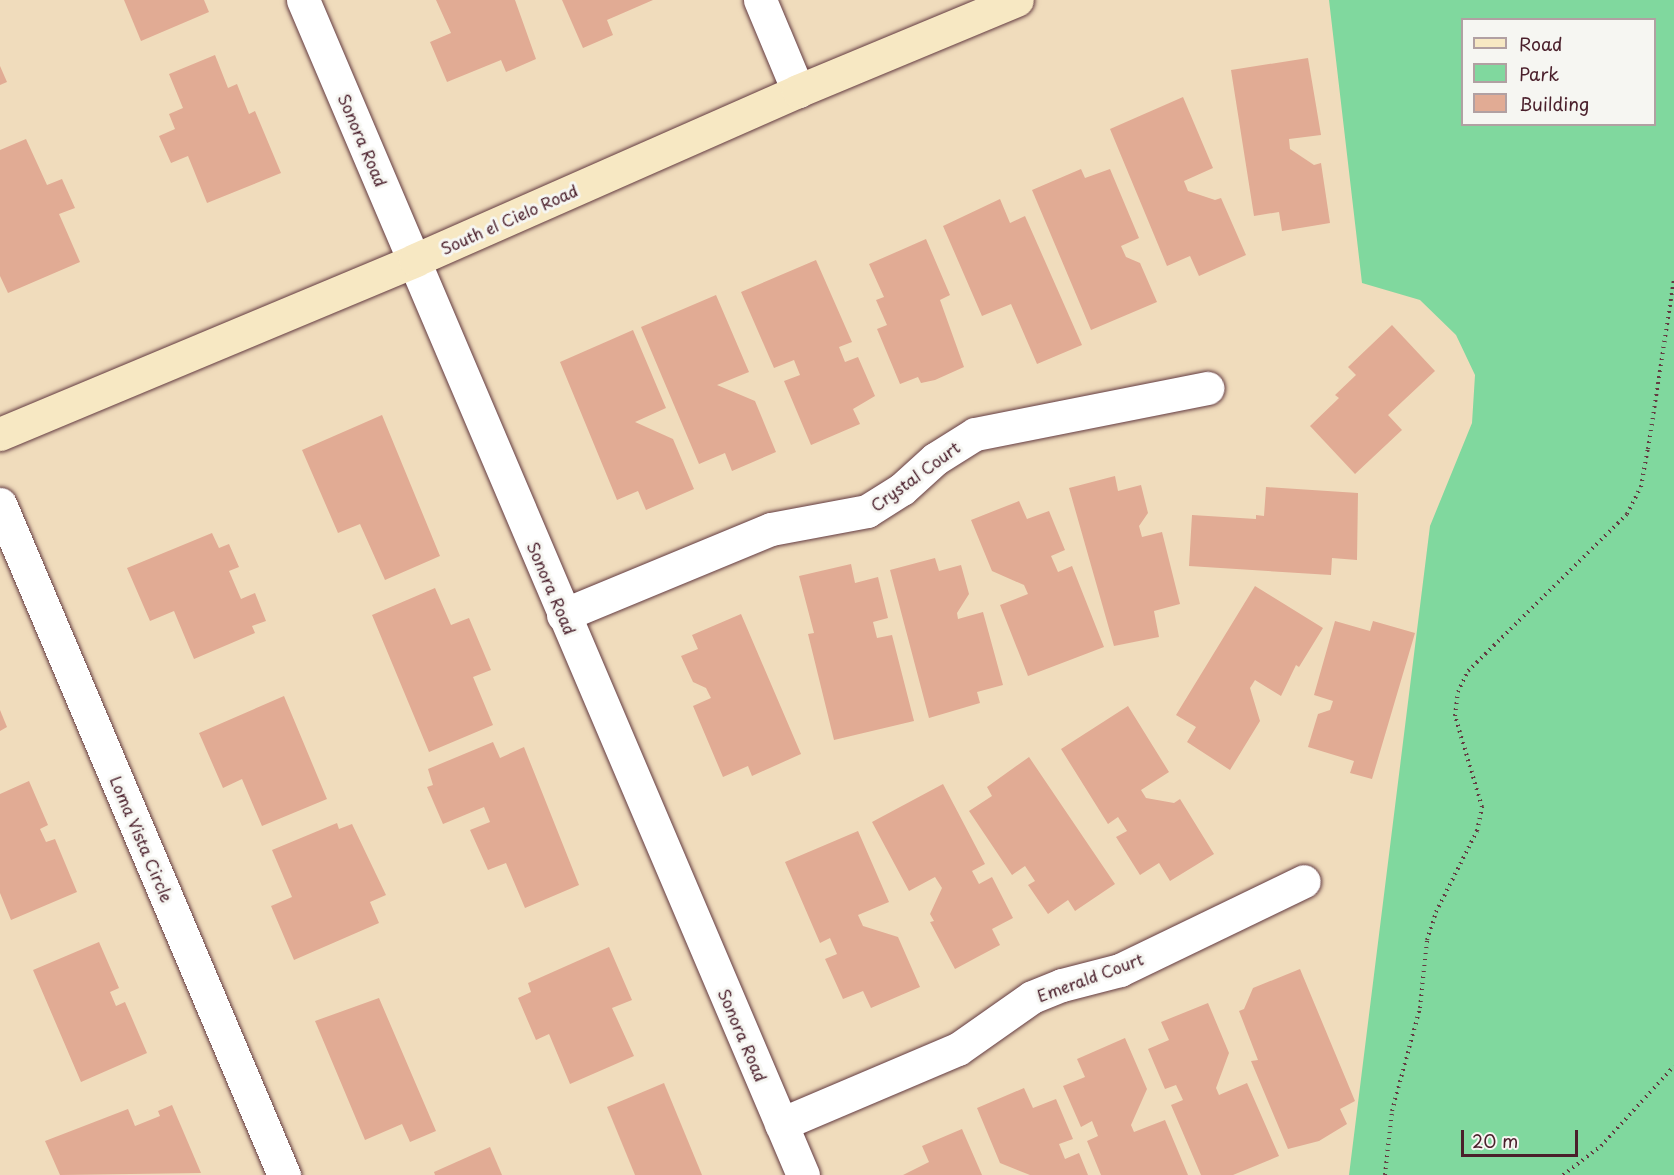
<!DOCTYPE html>
<style>
body{margin:0}
#map{position:relative;width:1674px;height:1175px;overflow:hidden;background:#f0dcbc;font-family:"Playpen Sans",sans-serif}
div>[style]{position:absolute}
.green>*{inset:0;background:#80d89e}
.building>*{inset:0;background:#e1ab94}
.path>*{height:4px;margin-top:-2px;transform-origin:0;background:repeating-linear-gradient(90deg,#633b41 0 1.5px,transparent 0 6px)}
.roads{filter:drop-shadow(0 0 2px #633b41) drop-shadow(0 0 2px #633b41)}
.street>*{height:33px;margin:-16.5px;padding:0 16.5px;transform-origin:16.5px;border-radius:16.5px;background:#fff}
.secondary>*{height:33px;margin:-16.5px;padding:0 16.5px;transform-origin:16.5px;border-radius:16.5px;background:#f7e8c3}
span{translate:-50% -50%;white-space:nowrap;text-align:center;line-height:1.15;-webkit-text-stroke:6px #f6f6f2;paint-order:stroke}
.street-label{font-size:16px;color:#4a1f2b}
.legend{position:absolute;left:1461px;top:18px;width:195px;height:108px;box-sizing:border-box;background:#f6f6f2;border:2px solid #b1a0a2;margin:0;padding:8px 10px;list-style:none;font-size:18px;color:#4a1f2b}
.legend li{display:flex;align-items:center;gap:12px;height:30px}
.legend b{width:30px;border:2px solid #b1a0a2}
.scale{position:absolute;left:1461px;top:1130px;width:117px;height:27px;box-sizing:border-box;border:3px solid #4a1f2b;border-top:0;padding-left:8px;font-size:18px;line-height:21px;white-space:nowrap;color:#4a1f2b;-webkit-text-stroke:4px #f6f6f2;paint-order:stroke}
</style>
<div id="map">
<div class="green">
<i style="clip-path:polygon(evenodd,1329px 0,1674px 0,1674px 1175px,1349px 1175px,1430px 526px,1472px 423px,1475px 375px,1456px 335px,1420px 300px,1362px 283px,1329px 0,1462px 20px,1654px 20px,1654px 124px,1462px 124px,1462px 20px)"></i>
</div>
<div class="building">
<i style="clip-path:polygon(124px 0,204px 0,209px 12px,141px 41px)"></i>
<i style="clip-path:polygon(436px 0,515px 0,536px 59px,506px 72px,501px 60px,447px 82px,430px 42px,451px 33px)"></i>
<i style="clip-path:polygon(562px 0,653px 0,607px 20px,613px 35px,583px 48px)"></i>
<i style="clip-path:polygon(215px 55px,228px 88px,237px 84px,249px 114px,255px 111px,281px 173px,207px 203px,188px 156px,171px 163px,159px 136px,175px 129px,169px 114px,183px 108px,169px 74px)"></i>
<i style="clip-path:polygon(1308px 58px,1321px 135px,1289px 139px,1290px 149px,1314px 165px,1321px 163px,1330px 223px,1282px 231px,1279px 212px,1254px 216px,1231px 70px)"></i>
<i style="clip-path:polygon(0 66px,7px 82px,0 85px)"></i>
<i style="clip-path:polygon(1183px 97px,1213px 168px,1184px 181px,1188px 191px,1215px 200px,1221px 198px,1246px 255px,1199px 276px,1190px 256px,1167px 266px,1110px 129px)"></i>
<i style="clip-path:polygon(26px 139px,47px 185px,62px 179px,75px 208px,59px 214px,80px 262px,8px 293px,0 276px,0 150px)"></i>
<i style="clip-path:polygon(1081px 169px,1085px 178px,1110px 169px,1139px 238px,1121px 246px,1126px 257px,1140px 263px,1157px 302px,1091px 330px,1032px 190px)"></i>
<i style="clip-path:polygon(1000px 199px,1010px 223px,1025px 216px,1082px 345px,1037px 364px,1011px 304px,982px 316px,943px 226px)"></i>
<i style="clip-path:polygon(926px 239px,950px 295px,940px 300px,964px 367px,935px 380px,921px 383px,918px 377px,900px 384px,877px 329px,887px 325px,876px 300px,884px 297px,869px 264px)"></i>
<i style="clip-path:polygon(816px 260px,852px 342px,839px 347px,845px 362px,858px 357px,875px 396px,853px 409px,860px 424px,811px 445px,784px 381px,800px 375px,794px 360px,774px 368px,741px 292px)"></i>
<i style="clip-path:polygon(716px 295px,749px 372px,717px 385px,755px 401px,776px 452px,732px 471px,725px 453px,699px 464px,641px 327px)"></i>
<i style="clip-path:polygon(1392px 325px,1435px 371px,1388px 415px,1402px 430px,1355px 474px,1310px 426px,1339px 398px,1335px 395px,1356px 375px,1348px 367px)"></i>
<i style="clip-path:polygon(633px 330px,666px 408px,635px 422px,673px 439px,694px 489px,646px 510px,638px 491px,617px 500px,560px 362px)"></i>
<i style="clip-path:polygon(382px 415px,440px 556px,385px 580px,360px 524px,338px 533px,302px 450px)"></i>
<i style="clip-path:polygon(1115px 476px,1118px 491px,1141px 485px,1148px 513px,1139px 526px,1142px 537px,1162px 532px,1180px 604px,1154px 611px,1159px 637px,1114px 646px,1069px 488px)"></i>
<i style="clip-path:polygon(1266px 487px,1358px 493px,1357px 560px,1332px 558px,1331px 575px,1189px 566px,1192px 515px,1256px 519px,1256px 515px,1264px 516px)"></i>
<i style="clip-path:polygon(1019px 501px,1027px 519px,1049px 511px,1065px 550px,1051px 556px,1058px 572px,1072px 566px,1104px 647px,1028px 676px,1000px 605px,1028px 594px,1024px 585px,992px 571px,971px 520px)"></i>
<i style="clip-path:polygon(212px 533px,219px 548px,229px 544px,239px 567px,229px 571px,241px 599px,255px 593px,266px 621px,252px 626px,255px 633px,194px 659px,174px 611px,150px 621px,127px 568px)"></i>
<i style="clip-path:polygon(935px 558px,939px 571px,961px 565px,969px 594px,957px 613px,958px 619px,983px 612px,1003px 685px,977px 692px,980px 703px,929px 718px,890px 570px)"></i>
<i style="clip-path:polygon(851px 564px,855px 583px,878px 577px,888px 618px,873px 622px,877px 638px,892px 635px,914px 721px,834px 740px,808px 634px,814px 633px,799px 576px)"></i>
<i style="clip-path:polygon(1255px 586px,1323px 628px,1299px 667px,1296px 665px,1281px 696px,1255px 680px,1250px 688px,1260px 721px,1230px 770px,1187px 742px,1196px 727px,1176px 715px)"></i>
<i style="clip-path:polygon(435px 588px,451px 625px,469px 618px,491px 670px,473px 677px,493px 725px,429px 752px,372px 615px)"></i>
<i style="clip-path:polygon(741px 614px,801px 754px,752px 776px,748px 766px,723px 777px,693px 706px,711px 698px,706px 688px,693px 682px,681px 656px,698px 649px,692px 635px)"></i>
<i style="clip-path:polygon(1335px 621px,1370px 631px,1373px 621px,1415px 633px,1372px 779px,1350px 773px,1354px 761px,1308px 747px,1318px 714px,1330px 710px,1333px 701px,1314px 695px)"></i>
<i style="clip-path:polygon(284px 696px,327px 799px,262px 826px,242px 779px,223px 788px,199px 733px)"></i>
<i style="clip-path:polygon(1128px 706px,1169px 772px,1141px 790px,1146px 798px,1174px 803px,1180px 799px,1214px 854px,1170px 881px,1159px 863px,1140px 875px,1116px 837px,1127px 831px,1118px 817px,1108px 824px,1061px 749px)"></i>
<i style="clip-path:polygon(0 710px,7px 727px,0 731px)"></i>
<i style="clip-path:polygon(493px 742px,500px 758px,524px 747px,579px 885px,525px 908px,506px 863px,488px 870px,470px 830px,490px 822px,484px 807px,443px 824px,427px 787px,433px 785px,428px 769px)"></i>
<i style="clip-path:polygon(1029px 757px,1115px 884px,1075px 911px,1068px 900px,1048px 914px,1028px 885px,1035px 881px,1025px 866px,1012px 875px,969px 811px,992px 796px,987px 787px)"></i>
<i style="clip-path:polygon(29px 781px,48px 825px,40px 829px,46px 842px,55px 839px,77px 892px,11px 920px,0 893px,0 794px)"></i>
<i style="clip-path:polygon(943px 784px,985px 864px,972px 871px,979px 884px,992px 877px,1013px 918px,992px 929px,1000px 945px,955px 969px,930px 922px,934px 921px,930px 914px,942px 888px,935px 877px,909px 891px,872px 822px)"></i>
<i style="clip-path:polygon(337px 823px,339px 829px,352px 824px,386px 895px,370px 902px,379px 923px,294px 960px,271px 906px,292px 897px,272px 850px)"></i>
<i style="clip-path:polygon(858px 831px,889px 902px,858px 915px,863px 926px,898px 937px,920px 987px,871px 1008px,863px 991px,843px 999px,825px 959px,837px 954px,830px 938px,820px 943px,785px 862px)"></i>
<i style="clip-path:polygon(99px 942px,119px 988px,110px 992px,116px 1006px,125px 1002px,147px 1053px,81px 1082px,33px 970px)"></i>
<i style="clip-path:polygon(609px 947px,632px 1000px,612px 1008px,634px 1056px,570px 1084px,549px 1034px,536px 1040px,518px 998px,531px 992px,528px 983px)"></i>
<i style="clip-path:polygon(1300px 969px,1355px 1101px,1340px 1109px,1347px 1124px,1319px 1141px,1288px 1149px,1251px 1061px,1258px 1060px,1239px 1011px,1244px 1009px,1253px 988px)"></i>
<i style="clip-path:polygon(379px 998px,436px 1131px,410px 1142px,402px 1124px,365px 1140px,315px 1021px)"></i>
<i style="clip-path:polygon(1208px 1003px,1229px 1053px,1216px 1088px,1219px 1095px,1247px 1083px,1279px 1156px,1233px 1175px,1201px 1175px,1171px 1105px,1183px 1100px,1176px 1085px,1165px 1089px,1148px 1049px,1169px 1040px,1161px 1022px)"></i>
<i style="clip-path:polygon(1125px 1038px,1147px 1089px,1131px 1125px,1134px 1132px,1165px 1120px,1188px 1175px,1101px 1175px,1087px 1141px,1098px 1136px,1092px 1121px,1081px 1127px,1063px 1086px,1085px 1077px,1077px 1059px)"></i>
<i style="clip-path:polygon(664px 1083px,702px 1175px,635px 1175px,607px 1107px)"></i>
<i style="clip-path:polygon(1024px 1088px,1033px 1108px,1056px 1099px,1073px 1139px,1059px 1144px,1065px 1159px,1079px 1153px,1088px 1175px,1030px 1175px,1000px 1163px,977px 1108px)"></i>
<i style="clip-path:polygon(172px 1105px,201px 1173px,60px 1175px,45px 1141px,128px 1109px,135px 1126px,160px 1116px,158px 1111px)"></i>
<i style="clip-path:polygon(962px 1129px,982px 1175px,903px 1175px,929px 1162px,922px 1146px)"></i>
<i style="clip-path:polygon(490px 1147px,502px 1175px,435px 1175px,434px 1172px)"></i>
</div>
<div class="path">
<i style="left:1385px;top:1175px;width:64px;rotate:-83.8deg"></i>
<i style="left:1392px;top:1111px;width:107px;rotate:-74.8deg"></i>
<i style="left:1420px;top:1008px;width:68px;rotate:-84.1deg"></i>
<i style="left:1427px;top:940px;width:29px;rotate:-72deg"></i>
<i style="left:1436px;top:912px;width:91px;rotate:-63.2deg"></i>
<i style="left:1477px;top:831px;width:25px;rotate:-78deg"></i>
<i style="left:1482px;top:807px;width:95px;rotate:-106.5deg"></i>
<i style="left:1455px;top:716px;width:24px;rotate:-83deg"></i>
<i style="left:1458px;top:692px;width:23px;rotate:-65deg"></i>
<i style="left:1468px;top:671px;width:223px;rotate:-44.6deg"></i>
<i style="left:1627px;top:514px;width:30px;rotate:-63deg"></i>
<i style="left:1641px;top:487px;width:39px;rotate:-80deg"></i>
<i style="left:1648px;top:449px;width:172px;rotate:-81.3deg"></i>
<i style="left:1563px;top:1175px;width:48px;rotate:-37.3deg"></i>
<i style="left:1601px;top:1146px;width:108px;rotate:-47.6deg"></i>
</div>
<div class="roads">
<div class="street">
<i style="left:303px;top:0;width:1277px;rotate:66.95deg"></i>
<i style="left:760px;top:0;width:99px;rotate:67.3deg"></i>
<i style="left:0;top:504px;width:729px;rotate:67.06deg"></i>
<i style="left:563px;top:615px;width:225px;rotate:-22.5deg"></i>
<i style="left:771px;top:529px;width:98px;rotate:-10.6deg"></i>
<i style="left:867px;top:511px;width:41px;rotate:-32.2deg"></i>
<i style="left:902px;top:489px;width:45px;rotate:-42.3deg"></i>
<i style="left:935px;top:459px;width:47px;rotate:-32deg"></i>
<i style="left:975px;top:434px;width:237px;rotate:-11.2deg"></i>
<i style="left:781px;top:1124px;width:192px;rotate:-23deg"></i>
<i style="left:958px;top:1049px;width:90px;rotate:-35.1deg"></i>
<i style="left:1032px;top:997px;width:32px;rotate:-22deg"></i>
<i style="left:1062px;top:985px;width:60px;rotate:-14.5deg"></i>
<i style="left:1120px;top:970px;width:204px;rotate:-25.8deg"></i>
</div>
<div class="secondary">
<i style="left:0;top:434px;width:450px;rotate:-22.7deg"></i>
<i style="left:415px;top:260px;width:419px;rotate:-23.8deg"></i>
<i style="left:798px;top:91px;width:237px;rotate:-22.6deg"></i>
</div>
</div>
<div class="street-label">
<span style="left:363px;top:140px;rotate:67deg">Sonora Road</span>
<span style="left:509px;top:219px;rotate:-24deg">South el Cielo Road</span>
<span style="left:915px;top:476px;rotate:-36deg">Crystal Court</span>
<span style="left:552px;top:588px;rotate:67deg">Sonora Road</span>
<span style="left:142px;top:839px;rotate:67deg">Loma Vista Circle</span>
<span style="left:1090px;top:977px;rotate:-20deg">Emerald Court</span>
<span style="left:743px;top:1035px;rotate:67deg">Sonora Road</span>
</div>
<ul class="legend">
<li><b style="height:8px;background:#f7e8c3"></b>Road</li>
<li><b style="height:16px;background:#80d89e"></b>Park</li>
<li><b style="height:16px;background:#e1ab94"></b>Building</li>
</ul>
<div class="scale">20 m</div>
</div>
